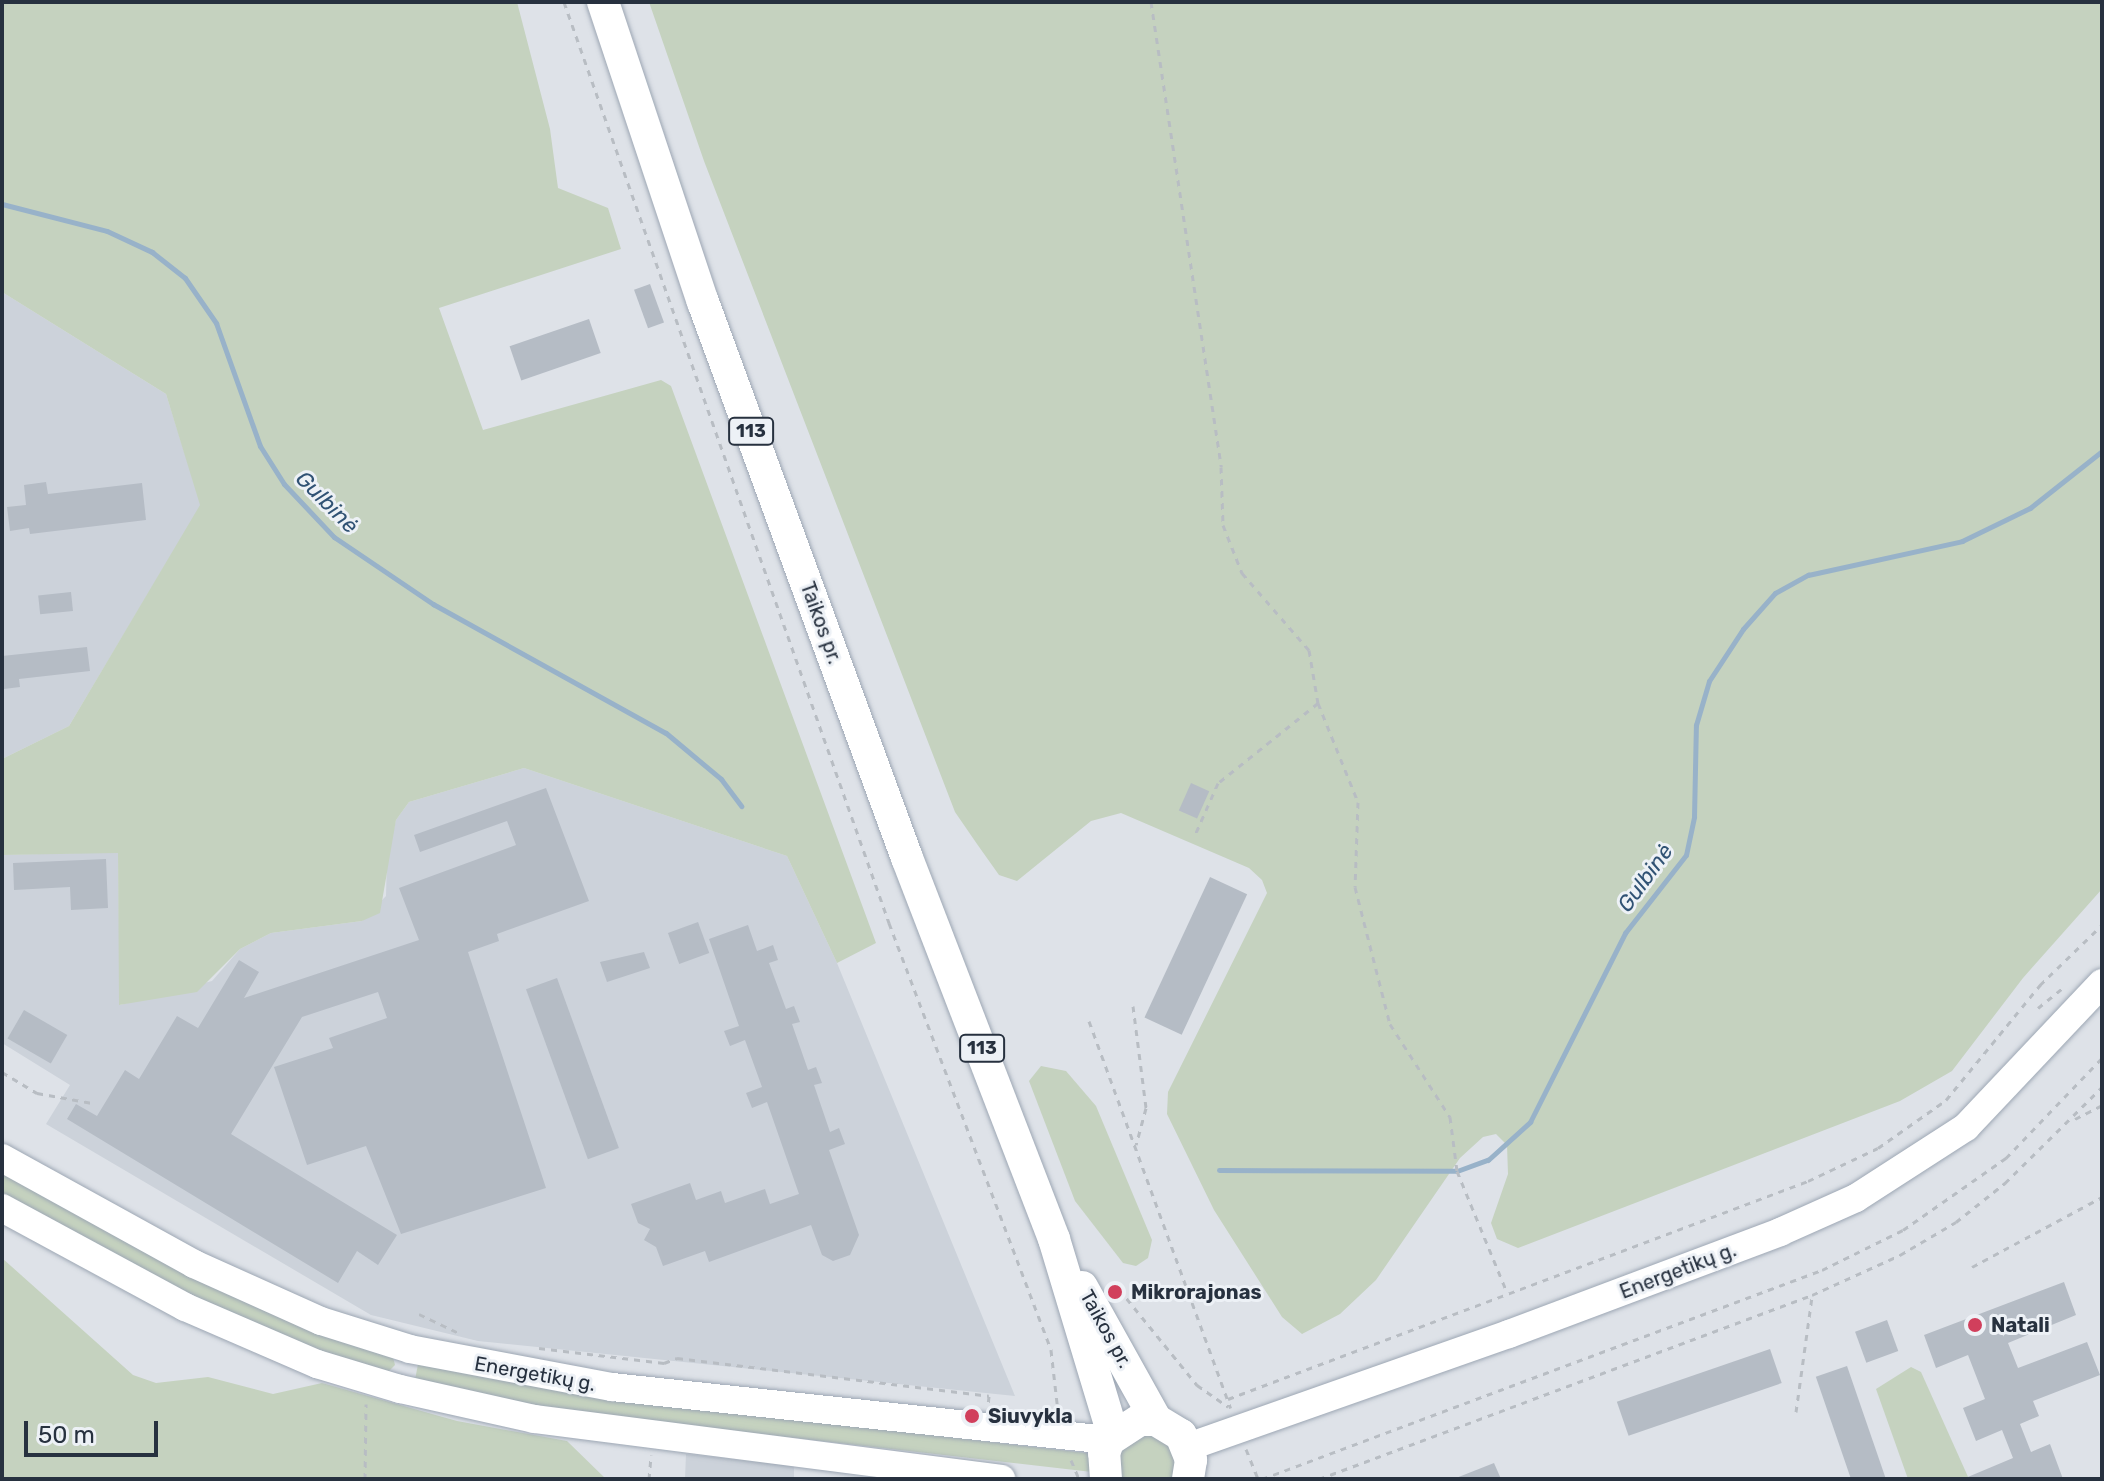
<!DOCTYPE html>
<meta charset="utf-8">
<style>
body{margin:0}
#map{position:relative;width:2104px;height:1481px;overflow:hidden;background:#dee2e8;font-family:Rubik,sans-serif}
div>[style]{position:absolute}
.built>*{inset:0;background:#ccd2da}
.green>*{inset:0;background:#c5d2bf}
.stream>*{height:5px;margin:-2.5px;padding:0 2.5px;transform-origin:2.5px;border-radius:2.5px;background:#98b2c9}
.building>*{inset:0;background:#b5bcc5;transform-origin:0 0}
.path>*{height:3px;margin-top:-1.5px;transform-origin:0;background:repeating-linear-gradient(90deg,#b8bdc3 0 6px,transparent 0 12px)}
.roads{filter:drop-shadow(0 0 2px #9da7b4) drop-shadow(0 0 2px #9da7b4)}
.secondary>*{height:28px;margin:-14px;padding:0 14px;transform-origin:14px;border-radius:14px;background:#fff}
.primary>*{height:32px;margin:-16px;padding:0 16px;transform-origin:16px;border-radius:16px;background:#fff}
.dots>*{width:22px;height:22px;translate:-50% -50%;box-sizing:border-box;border:4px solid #edf1f6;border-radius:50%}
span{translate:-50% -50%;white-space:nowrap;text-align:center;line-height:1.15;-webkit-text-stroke:6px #edf1f6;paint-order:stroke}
.shield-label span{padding:2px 6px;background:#edf1f6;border:2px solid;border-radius:6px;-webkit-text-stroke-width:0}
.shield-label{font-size:18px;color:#27313f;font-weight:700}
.street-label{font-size:20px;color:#27313f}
.poi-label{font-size:20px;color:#27313f;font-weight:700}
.left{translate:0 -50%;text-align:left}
.water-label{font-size:22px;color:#305274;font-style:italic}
.frame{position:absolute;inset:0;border:4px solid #27313f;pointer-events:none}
.scale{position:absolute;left:24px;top:1421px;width:134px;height:36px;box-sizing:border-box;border:4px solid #27313f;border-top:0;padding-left:10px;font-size:24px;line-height:28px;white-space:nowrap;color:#27313f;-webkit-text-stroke:6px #edf1f6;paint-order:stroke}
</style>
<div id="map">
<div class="built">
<i style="clip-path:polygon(2px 292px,166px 394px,201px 505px,69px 726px,2px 759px)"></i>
<i style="clip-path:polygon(524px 768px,787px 856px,837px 963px,1015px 1396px,478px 1341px,371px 1315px,46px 1124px,70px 1085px,2px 1043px,2px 855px,118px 852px,120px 1005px,212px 981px,240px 949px,271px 933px,362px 921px,386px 896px,387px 857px,396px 820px,409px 802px)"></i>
<i style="clip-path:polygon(686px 1454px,794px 1466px,794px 1479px,685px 1479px)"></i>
</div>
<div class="green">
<i style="clip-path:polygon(2px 2px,517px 2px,550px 129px,558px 188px,608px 208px,621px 249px,439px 308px,483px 430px,661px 380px,671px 386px,876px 943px,837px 963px,787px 856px,524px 768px,409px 802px,396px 820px,380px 913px,362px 921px,271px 933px,240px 949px,197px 992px,119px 1005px,118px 853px,2px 855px,2px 759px,69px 726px,200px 505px,166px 394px,2px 292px)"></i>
<i style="clip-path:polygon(649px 2px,2102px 2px,2102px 889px,2023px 978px,1952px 1071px,1900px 1101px,1518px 1248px,1497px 1239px,1491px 1223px,1508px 1174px,1507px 1145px,1496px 1134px,1483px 1137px,1460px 1158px,1376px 1280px,1340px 1314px,1302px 1334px,1282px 1317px,1214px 1210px,1167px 1114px,1168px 1092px,1267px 893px,1262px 880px,1249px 868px,1121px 813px,1091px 821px,1017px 881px,999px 875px,977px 844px,955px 812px,704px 161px)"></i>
<i style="clip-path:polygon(1041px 1066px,1066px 1071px,1096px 1106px,1152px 1240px,1148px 1258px,1136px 1266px,1123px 1263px,1075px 1201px,1029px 1081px)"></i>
<i style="clip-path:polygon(2px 1169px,392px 1353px,395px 1365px,386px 1374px,323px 1354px,201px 1301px,2px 1196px)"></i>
<i style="clip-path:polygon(2px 1258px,133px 1375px,156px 1383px,208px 1377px,273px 1394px,322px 1383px,457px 1421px,567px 1441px,606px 1479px,2px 1479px)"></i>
<i style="clip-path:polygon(418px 1364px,619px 1399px,1086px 1453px,1091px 1455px,1092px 1472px,559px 1411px,415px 1380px)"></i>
<i style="clip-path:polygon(1911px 1367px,1921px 1372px,1969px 1479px,1908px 1479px,1876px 1389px)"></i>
<i style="clip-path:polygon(1147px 1432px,1168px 1439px,1178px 1459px,1173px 1479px,1122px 1479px,1120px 1449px)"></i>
</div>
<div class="stream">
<i style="left:2px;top:204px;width:108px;rotate:14.4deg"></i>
<i style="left:107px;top:231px;width:50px;rotate:25deg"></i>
<i style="left:152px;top:252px;width:42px;rotate:38.2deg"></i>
<i style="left:185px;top:278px;width:55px;rotate:55.4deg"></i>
<i style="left:216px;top:323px;width:131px;rotate:70.3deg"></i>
<i style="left:260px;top:446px;width:45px;rotate:57.7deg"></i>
<i style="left:284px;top:484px;width:73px;rotate:46.7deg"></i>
<i style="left:334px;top:537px;width:120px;rotate:34.1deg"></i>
<i style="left:433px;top:604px;width:266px;rotate:29deg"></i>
<i style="left:666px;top:733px;width:72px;rotate:39.9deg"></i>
<i style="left:721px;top:779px;width:34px;rotate:53deg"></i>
<i style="left:1219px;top:1170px;width:238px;rotate:0.2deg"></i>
<i style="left:1457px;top:1171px;width:33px;rotate:-20deg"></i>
<i style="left:1488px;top:1160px;width:57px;rotate:-42.1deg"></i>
<i style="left:1530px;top:1122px;width:212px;rotate:-63.3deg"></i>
<i style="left:1625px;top:933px;width:99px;rotate:-52deg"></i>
<i style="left:1686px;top:855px;width:39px;rotate:-78deg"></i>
<i style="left:1694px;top:817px;width:92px;rotate:-88.8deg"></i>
<i style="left:1696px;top:725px;width:46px;rotate:-73.5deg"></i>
<i style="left:1709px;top:681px;width:62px;rotate:-56.8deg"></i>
<i style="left:1743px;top:629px;width:48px;rotate:-48.4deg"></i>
<i style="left:1775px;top:593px;width:38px;rotate:-29deg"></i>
<i style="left:1808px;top:575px;width:158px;rotate:-12.4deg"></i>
<i style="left:1962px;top:541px;width:76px;rotate:-25.9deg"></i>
<i style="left:2030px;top:508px;width:92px;rotate:-38.4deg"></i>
</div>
<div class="building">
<i style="left:650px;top:284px;width:41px;height:17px;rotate:70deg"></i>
<i style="left:589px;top:319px;width:36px;height:84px;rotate:71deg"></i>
<i style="clip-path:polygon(46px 482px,48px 494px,142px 483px,146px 520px,30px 534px,29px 528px,10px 531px,7px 507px,26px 505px,24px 485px)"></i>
<i style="left:71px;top:592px;width:19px;height:33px;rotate:84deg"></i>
<i style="clip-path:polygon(87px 647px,90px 671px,19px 679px,20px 687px,4px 689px,2px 656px)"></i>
<i style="left:1191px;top:783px;width:20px;height:30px;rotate:24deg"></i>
<i style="clip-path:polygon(546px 788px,589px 901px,497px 934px,499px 941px,468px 952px,546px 1188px,401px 1234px,366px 1146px,307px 1165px,274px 1067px,333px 1048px,329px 1038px,387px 1018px,378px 992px,302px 1017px,231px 1134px,397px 1235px,378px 1265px,357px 1251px,338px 1283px,67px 1119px,76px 1104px,97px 1116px,125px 1070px,139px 1079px,177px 1016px,198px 1028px,239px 960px,259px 972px,244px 998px,419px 940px,399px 888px,516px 845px,507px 821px,420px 852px,414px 835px)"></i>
<i style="clip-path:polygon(106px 859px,108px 908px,71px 910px,70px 887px,14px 890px,13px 863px)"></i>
<i style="left:1210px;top:877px;width:41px;height:155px;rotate:25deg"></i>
<i style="left:698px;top:922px;width:33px;height:32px;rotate:70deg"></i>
<i style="clip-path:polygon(748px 925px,757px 951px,773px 945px,778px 960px,769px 963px,786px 1009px,794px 1006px,800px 1022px,792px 1024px,808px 1070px,816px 1067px,822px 1083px,814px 1085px,830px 1132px,839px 1128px,845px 1144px,829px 1150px,859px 1235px,850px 1255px,833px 1261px,822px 1255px,811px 1225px,709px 1262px,705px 1251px,663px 1266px,656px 1247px,644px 1240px,650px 1229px,638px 1223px,631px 1204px,690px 1183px,696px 1200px,721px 1191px,725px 1203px,765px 1189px,770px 1204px,799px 1194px,767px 1102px,752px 1108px,746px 1093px,762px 1087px,745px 1040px,730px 1046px,724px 1031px,739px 1026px,709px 939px)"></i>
<i style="clip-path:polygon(644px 952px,650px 968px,607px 982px,600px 962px)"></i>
<i style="left:557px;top:978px;width:181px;height:33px;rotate:70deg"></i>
<i style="left:24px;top:1010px;width:50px;height:33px;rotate:30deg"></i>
<i style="clip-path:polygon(2064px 1282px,2076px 1315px,2008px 1343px,2018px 1368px,2087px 1342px,2100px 1375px,2033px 1401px,2039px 1416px,2020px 1424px,2031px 1452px,2050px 1444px,2063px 1479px,1963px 1479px,2013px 1458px,2002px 1430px,1976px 1441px,1963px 1408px,1985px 1399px,1968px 1355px,1936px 1368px,1924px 1335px)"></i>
<i style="left:1887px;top:1320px;width:33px;height:34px;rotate:70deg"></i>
<i style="left:1770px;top:1349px;width:36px;height:162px;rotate:71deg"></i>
<i style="left:1847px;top:1366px;width:120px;height:33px;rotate:71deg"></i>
<i style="clip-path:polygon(1494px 1463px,1501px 1479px,1457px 1479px,1456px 1478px)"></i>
</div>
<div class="path">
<i style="left:564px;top:2px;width:977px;rotate:70.56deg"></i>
<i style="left:889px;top:923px;width:457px;rotate:69.2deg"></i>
<i style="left:1051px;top:1350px;width:61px;rotate:83.5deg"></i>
<i style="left:1151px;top:2px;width:470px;rotate:81.4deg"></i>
<i style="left:1221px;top:467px;width:58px;rotate:88deg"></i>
<i style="left:1223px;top:525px;width:52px;rotate:68.4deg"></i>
<i style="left:1242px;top:573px;width:102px;rotate:49deg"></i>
<i style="left:1309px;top:650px;width:54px;rotate:80.4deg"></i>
<i style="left:1318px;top:703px;width:128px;rotate:141.3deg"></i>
<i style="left:1218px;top:783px;width:57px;rotate:113.9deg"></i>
<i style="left:1318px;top:703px;width:107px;rotate:68deg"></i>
<i style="left:1358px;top:802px;width:85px;rotate:92deg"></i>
<i style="left:1355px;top:887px;width:141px;rotate:75.7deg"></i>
<i style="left:1390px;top:1024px;width:111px;rotate:57.2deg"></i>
<i style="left:1450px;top:1117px;width:54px;rotate:82.6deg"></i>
<i style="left:1457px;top:1171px;width:129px;rotate:67.6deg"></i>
<i style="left:1133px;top:1006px;width:103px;rotate:82.7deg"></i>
<i style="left:1146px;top:1108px;width:38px;rotate:105deg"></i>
<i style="left:2038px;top:1008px;width:32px;rotate:-39deg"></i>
<i style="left:1089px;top:1021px;width:412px;rotate:69.9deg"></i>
<i style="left:2px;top:1072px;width:41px;rotate:31deg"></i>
<i style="left:37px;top:1093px;width:56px;rotate:10.3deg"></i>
<i style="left:2075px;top:1119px;width:30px;rotate:-27deg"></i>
<i style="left:1972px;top:1267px;width:148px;rotate:-28.3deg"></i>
<i style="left:1115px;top:1292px;width:5px;rotate:-37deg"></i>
<i style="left:1119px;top:1289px;width:124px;rotate:50.9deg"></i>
<i style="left:1197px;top:1385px;width:38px;rotate:35deg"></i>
<i style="left:419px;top:1314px;width:47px;rotate:25.5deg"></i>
<i style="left:539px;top:1348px;width:126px;rotate:6.8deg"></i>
<i style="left:664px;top:1363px;width:14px;rotate:-21deg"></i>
<i style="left:677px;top:1358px;width:314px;rotate:6.9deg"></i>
<i style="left:989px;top:1396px;width:10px;rotate:96deg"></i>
<i style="left:1228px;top:1399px;width:620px;rotate:-20.6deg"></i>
<i style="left:1808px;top:1181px;width:77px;rotate:-25.2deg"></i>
<i style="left:1878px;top:1148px;width:83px;rotate:-35.2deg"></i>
<i style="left:1946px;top:1100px;width:149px;rotate:-50.7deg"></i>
<i style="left:2040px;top:985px;width:86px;rotate:-44.1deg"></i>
<i style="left:1796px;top:1412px;width:117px;rotate:-82.1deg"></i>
<i style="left:1246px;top:1449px;width:32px;rotate:68deg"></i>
<i style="left:1071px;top:1460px;width:21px;rotate:67deg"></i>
<i style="left:365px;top:1479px;width:75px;rotate:-89.2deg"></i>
<i style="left:649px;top:1479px;width:24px;rotate:-85deg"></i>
<i style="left:1262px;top:1479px;width:598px;rotate:-20.47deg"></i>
<i style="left:1822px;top:1270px;width:90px;rotate:-26.3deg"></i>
<i style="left:1903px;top:1230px;width:126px;rotate:-35deg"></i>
<i style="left:2006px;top:1158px;width:139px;rotate:-46.2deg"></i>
<i style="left:1319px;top:1479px;width:526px;rotate:-20.47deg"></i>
<i style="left:1812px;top:1295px;width:97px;rotate:-24.4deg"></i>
<i style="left:1900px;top:1255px;width:65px;rotate:-30.5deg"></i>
<i style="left:1956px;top:1222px;width:63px;rotate:-38.5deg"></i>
<i style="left:2005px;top:1183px;width:136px;rotate:-44.7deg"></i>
</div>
<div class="roads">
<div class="secondary">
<i style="left:2px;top:1158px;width:219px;rotate:28.9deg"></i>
<i style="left:194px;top:1264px;width:139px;rotate:24.2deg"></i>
<i style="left:321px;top:1321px;width:93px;rotate:17.5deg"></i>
<i style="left:410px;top:1349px;width:206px;rotate:10.7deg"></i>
<i style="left:612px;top:1387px;width:500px;rotate:6.1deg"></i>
<i style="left:2px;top:1208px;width:208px;rotate:28.4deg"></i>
<i style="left:185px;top:1307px;width:144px;rotate:23.4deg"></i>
<i style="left:317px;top:1364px;width:87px;rotate:16.8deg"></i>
<i style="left:400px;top:1389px;width:137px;rotate:12.6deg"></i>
<i style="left:534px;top:1419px;width:471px;rotate:7.3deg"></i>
<i style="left:1188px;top:1447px;width:340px;rotate:-19.4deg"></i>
<i style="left:1509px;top:1334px;width:290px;rotate:-20.6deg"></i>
<i style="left:1780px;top:1232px;width:83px;rotate:-24.1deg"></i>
<i style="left:1856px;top:1198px;width:131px;rotate:-32.8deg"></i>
<i style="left:1966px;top:1127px;width:198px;rotate:-46.6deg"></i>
</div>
<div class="primary">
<i style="left:603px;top:2px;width:316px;rotate:71.6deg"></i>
<i style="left:703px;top:302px;width:592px;rotate:69.85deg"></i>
<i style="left:907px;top:858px;width:408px;rotate:68.9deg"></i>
<i style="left:1054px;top:1239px;width:205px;rotate:73.2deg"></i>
<i style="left:1082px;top:1287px;width:152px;rotate:60.9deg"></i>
<i style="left:1106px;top:1479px;width:26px;rotate:-94deg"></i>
<i style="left:1104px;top:1453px;width:14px;rotate:-69deg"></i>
<i style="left:1109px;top:1440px;width:37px;rotate:-33deg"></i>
<i style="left:1140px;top:1420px;width:16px"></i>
<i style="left:1156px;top:1420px;width:29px;rotate:31deg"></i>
<i style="left:1181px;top:1435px;width:27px;rotate:68deg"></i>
<i style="left:1191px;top:1460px;width:19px;rotate:99deg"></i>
</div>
</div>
<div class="dots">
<i style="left:1115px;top:1292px;background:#d13f5c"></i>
<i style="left:1975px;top:1325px;background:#d13f5c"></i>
<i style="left:972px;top:1416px;background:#d13f5c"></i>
</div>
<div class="shield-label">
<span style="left:751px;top:431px">113</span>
<span style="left:982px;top:1048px">113</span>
</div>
<div class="street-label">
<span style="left:821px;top:623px;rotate:70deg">Taikos pr.</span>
<span style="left:1678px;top:1271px;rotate:-21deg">Energetikų g.</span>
<span style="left:1106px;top:1329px;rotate:61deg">Taikos pr.</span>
<span style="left:535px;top:1374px;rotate:10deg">Energetikų g.</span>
</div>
<div class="poi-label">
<span class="left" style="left:1131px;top:1292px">Mikrorajonas</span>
<span class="left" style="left:1991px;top:1325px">Natali</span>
<span class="left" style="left:988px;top:1416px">Siuvykla</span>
</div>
<div class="water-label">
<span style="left:327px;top:502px;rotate:45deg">Gulbinė</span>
<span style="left:1645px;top:878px;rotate:-54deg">Gulbinė</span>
</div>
<div class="frame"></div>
<div class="scale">50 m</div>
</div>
